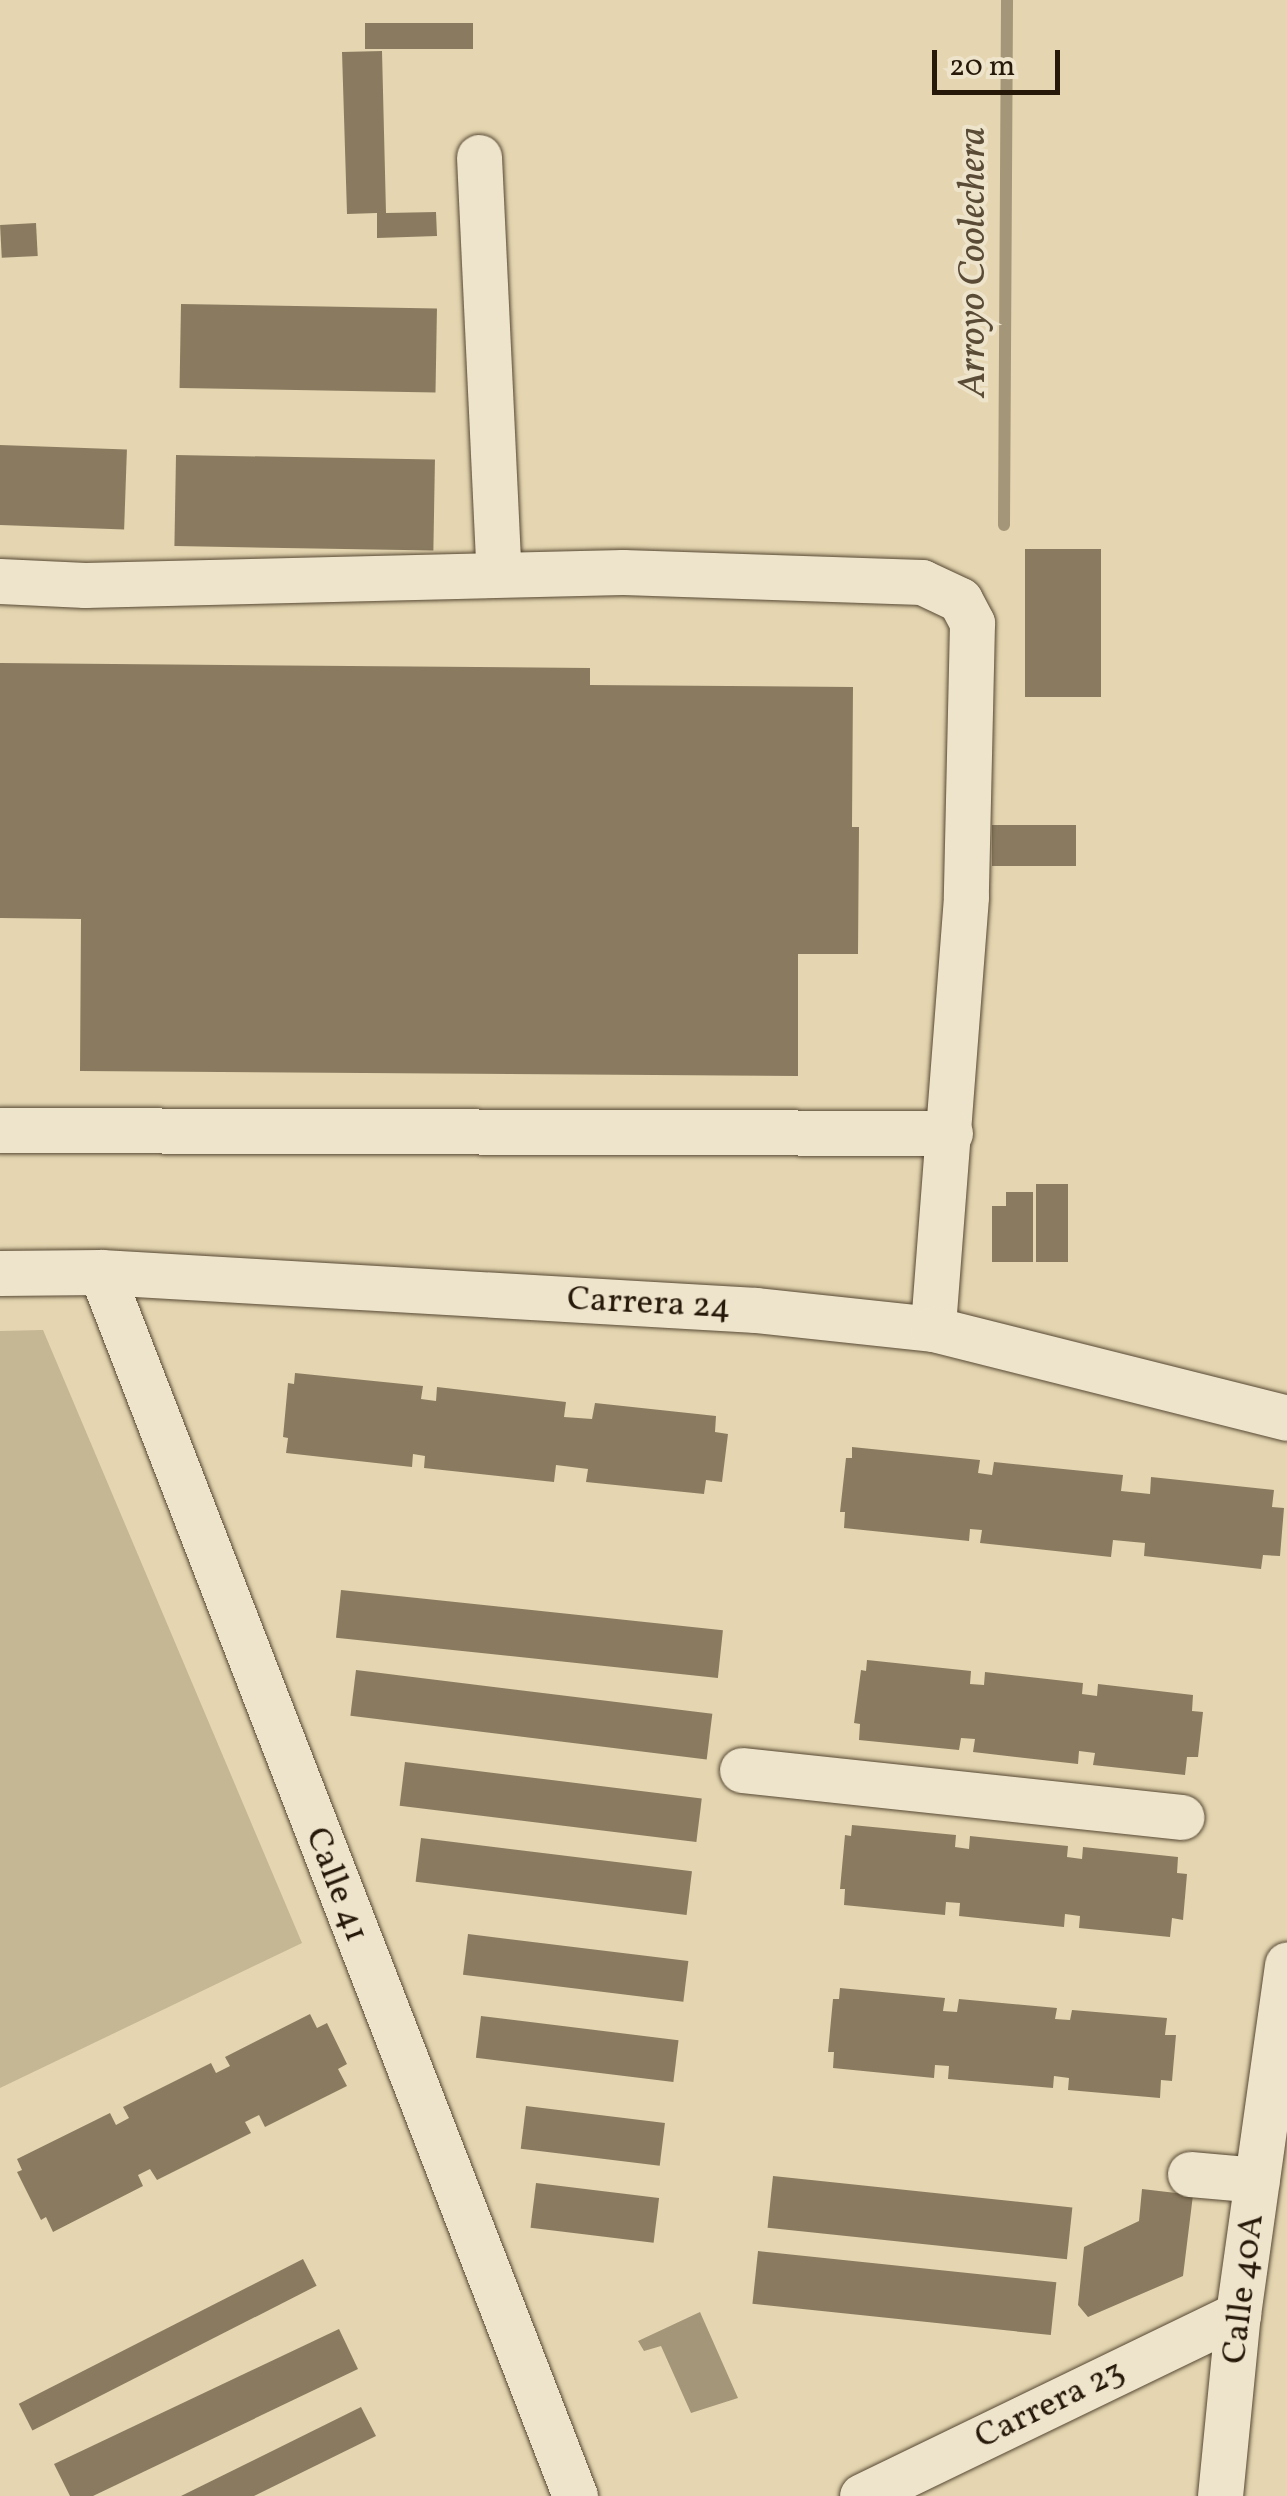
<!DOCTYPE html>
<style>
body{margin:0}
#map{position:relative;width:1287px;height:2496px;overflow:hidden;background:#e5d6b1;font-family:Vollkorn,serif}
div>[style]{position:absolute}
.green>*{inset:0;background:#c5b694}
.water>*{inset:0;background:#a49678}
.stream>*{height:12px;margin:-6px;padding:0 6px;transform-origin:6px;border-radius:6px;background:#a49678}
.building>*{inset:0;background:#8a7b60;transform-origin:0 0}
.roads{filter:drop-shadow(0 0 2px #564833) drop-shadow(0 0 2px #564833)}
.minor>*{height:45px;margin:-22.5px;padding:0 22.5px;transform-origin:22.5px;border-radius:22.5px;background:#eee4cc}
span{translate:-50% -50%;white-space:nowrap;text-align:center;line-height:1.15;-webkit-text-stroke:8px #eee4cc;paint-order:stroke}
.street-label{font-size:35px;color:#271909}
.water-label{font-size:38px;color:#594b35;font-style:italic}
.scale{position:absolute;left:932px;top:50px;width:128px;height:45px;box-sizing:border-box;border:5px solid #271909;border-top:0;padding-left:12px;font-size:30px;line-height:35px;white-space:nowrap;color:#271909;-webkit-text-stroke:8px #eee4cc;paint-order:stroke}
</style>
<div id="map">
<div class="green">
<i style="clip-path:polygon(43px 1330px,302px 1943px,0 2088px,0 1331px)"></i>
</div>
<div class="water">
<i style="clip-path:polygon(700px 2312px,738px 2398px,691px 2413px,661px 2346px,644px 2351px,638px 2341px)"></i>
</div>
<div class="stream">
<i style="left:1004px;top:525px;width:525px;rotate:-89.67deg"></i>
</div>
<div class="building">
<i style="left:473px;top:23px;width:26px;height:108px;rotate:90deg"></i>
<i style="clip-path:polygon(382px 51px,386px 213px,436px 212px,437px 236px,377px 238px,377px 213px,347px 214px,342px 52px)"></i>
<i style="left:36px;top:223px;width:33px;height:36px;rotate:87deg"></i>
<i style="left:181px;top:304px;width:256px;height:84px;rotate:1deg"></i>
<i style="left:0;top:445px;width:127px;height:80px;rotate:2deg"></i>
<i style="left:176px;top:455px;width:259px;height:91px;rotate:1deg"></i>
<i style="left:1025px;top:549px;width:76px;height:148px"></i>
<i style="clip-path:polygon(0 663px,590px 668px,590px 685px,853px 687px,852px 827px,859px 827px,858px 954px,798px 954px,798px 1076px,80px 1071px,81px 919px,0 918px)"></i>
<i style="left:992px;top:825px;width:84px;height:41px"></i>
<i style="left:1036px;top:1184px;width:32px;height:78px"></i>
<i style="clip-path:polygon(1006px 1192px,1033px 1192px,1033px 1262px,992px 1262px,992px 1206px,1006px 1206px)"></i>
<i style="clip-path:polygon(295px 1373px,423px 1386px,421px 1399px,436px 1401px,437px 1387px,566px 1402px,564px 1417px,592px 1419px,595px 1403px,716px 1416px,715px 1432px,728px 1434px,722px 1482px,706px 1480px,704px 1494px,586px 1482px,588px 1469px,556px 1465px,554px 1482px,424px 1468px,425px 1456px,413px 1454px,412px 1467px,286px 1453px,288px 1438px,283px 1437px,288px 1383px,294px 1384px)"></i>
<i style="clip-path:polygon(852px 1447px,980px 1460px,978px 1473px,992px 1475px,994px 1462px,1123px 1475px,1121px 1491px,1150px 1494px,1151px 1477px,1274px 1490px,1272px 1507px,1284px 1508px,1280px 1556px,1263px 1555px,1261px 1569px,1144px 1556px,1145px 1543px,1113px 1540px,1111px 1557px,980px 1543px,982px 1530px,970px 1529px,969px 1541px,844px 1528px,845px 1512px,840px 1512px,846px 1458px,852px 1458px)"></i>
<i style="left:341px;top:1590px;width:384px;height:48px;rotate:6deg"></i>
<i style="clip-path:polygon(867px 1660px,971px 1671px,970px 1684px,984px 1685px,985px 1672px,1083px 1683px,1082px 1694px,1097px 1696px,1098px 1684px,1193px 1695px,1192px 1711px,1203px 1712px,1198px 1757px,1187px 1757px,1185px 1775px,1093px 1765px,1095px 1753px,1079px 1751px,1078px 1764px,973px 1752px,975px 1739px,961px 1738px,959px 1750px,859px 1740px,860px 1724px,854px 1723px,861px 1670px,866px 1671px)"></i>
<i style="left:356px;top:1670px;width:359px;height:46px;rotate:7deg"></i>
<i style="left:405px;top:1762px;width:299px;height:44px;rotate:7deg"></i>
<i style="clip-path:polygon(852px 1825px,956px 1835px,955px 1847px,969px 1849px,970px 1836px,1068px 1846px,1067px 1857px,1082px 1859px,1083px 1847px,1178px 1857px,1177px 1873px,1187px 1874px,1183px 1920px,1172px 1918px,1170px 1937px,1079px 1928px,1080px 1916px,1065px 1914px,1064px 1927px,959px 1916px,960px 1903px,946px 1902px,945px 1915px,844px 1905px,845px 1889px,840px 1889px,845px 1835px,851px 1836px)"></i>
<i style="left:421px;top:1838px;width:273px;height:44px;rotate:7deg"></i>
<i style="left:468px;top:1934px;width:222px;height:41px;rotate:7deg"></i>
<i style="clip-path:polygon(840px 1988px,945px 1998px,943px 2011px,957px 2012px,959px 1999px,1057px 2008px,1055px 2019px,1070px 2020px,1072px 2010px,1167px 2018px,1165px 2035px,1176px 2035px,1172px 2081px,1161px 2080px,1160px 2098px,1068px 2090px,1069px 2078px,1054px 2076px,1053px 2088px,948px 2079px,949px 2066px,935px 2065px,934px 2078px,833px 2068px,834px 2052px,828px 2052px,833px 1999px,839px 1999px)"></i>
<i style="clip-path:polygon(310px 2014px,317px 2028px,327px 2023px,347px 2064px,338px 2069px,347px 2086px,265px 2127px,259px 2115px,245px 2122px,251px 2133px,157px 2180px,150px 2169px,138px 2175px,143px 2186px,53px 2232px,46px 2217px,41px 2220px,17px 2172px,22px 2170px,17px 2159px,110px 2113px,116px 2125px,129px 2118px,123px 2107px,211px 2063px,216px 2073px,230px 2066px,225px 2057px)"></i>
<i style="left:481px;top:2016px;width:199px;height:42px;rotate:7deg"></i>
<i style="left:526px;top:2106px;width:140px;height:43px;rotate:7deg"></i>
<i style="left:773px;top:2176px;width:301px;height:52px;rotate:6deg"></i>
<i style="left:536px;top:2183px;width:124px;height:45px;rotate:7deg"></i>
<i style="clip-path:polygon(1142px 2189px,1193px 2195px,1183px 2276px,1088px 2317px,1078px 2305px,1084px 2247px,1139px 2221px)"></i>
<i style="left:758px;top:2251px;width:300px;height:53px;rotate:6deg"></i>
<i style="left:303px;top:2259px;width:30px;height:319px;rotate:63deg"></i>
<i style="clip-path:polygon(339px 2329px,358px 2369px,93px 2496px,70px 2496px,54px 2464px)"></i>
<i style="clip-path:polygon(361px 2407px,376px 2436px,254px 2496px,181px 2496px)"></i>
</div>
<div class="roads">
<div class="minor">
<i style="left:479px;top:157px;width:417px;rotate:87.3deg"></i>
<i style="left:0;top:581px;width:85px;rotate:2.7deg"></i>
<i style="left:85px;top:585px;width:538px;rotate:-1.38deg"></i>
<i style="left:623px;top:572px;width:299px;rotate:1.9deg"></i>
<i style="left:922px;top:582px;width:42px;rotate:25.3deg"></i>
<i style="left:960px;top:600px;width:26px;rotate:62deg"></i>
<i style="left:972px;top:623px;width:274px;rotate:91.3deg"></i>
<i style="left:966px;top:897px;width:433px;rotate:94.4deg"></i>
<i style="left:0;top:1130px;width:950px;rotate:0.18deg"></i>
<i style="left:101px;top:1272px;width:1313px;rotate:68.83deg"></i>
<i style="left:0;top:1273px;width:101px;rotate:-0.6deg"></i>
<i style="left:101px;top:1272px;width:656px;rotate:3.32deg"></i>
<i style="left:756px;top:1310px;width:178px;rotate:6.1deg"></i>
<i style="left:933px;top:1329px;width:365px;rotate:14.1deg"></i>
<i style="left:742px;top:1770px;width:442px;rotate:6.1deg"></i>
<i style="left:1190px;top:2174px;width:67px;rotate:5.1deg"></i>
<i style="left:862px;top:2496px;width:418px;rotate:-25.8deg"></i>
<i style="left:1220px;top:2496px;width:183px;rotate:-84.4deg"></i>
<i style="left:1238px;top:2314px;width:353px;rotate:-82deg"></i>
</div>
</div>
<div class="street-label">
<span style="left:649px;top:1304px;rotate:3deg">Carrera 24</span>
<span style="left:336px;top:1885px;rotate:69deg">Calle 41</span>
<span style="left:1244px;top:2289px;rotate:-83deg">Calle 40A</span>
<span style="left:1050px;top:2405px;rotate:-26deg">Carrera 23</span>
</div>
<div class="water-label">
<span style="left:975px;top:262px;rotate:-90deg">Arroyo Coolechera</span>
</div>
<div class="scale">20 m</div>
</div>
